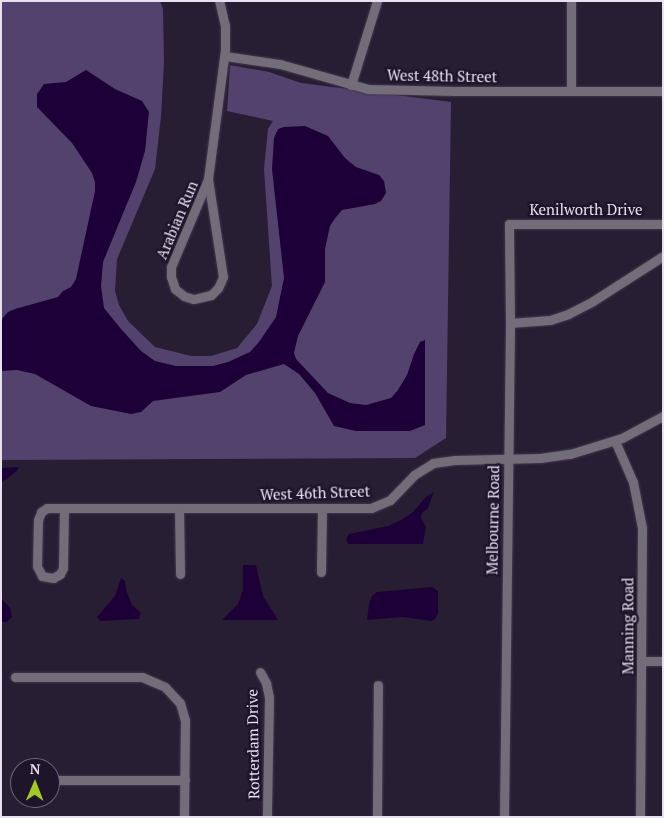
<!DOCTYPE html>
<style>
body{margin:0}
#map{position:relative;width:664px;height:818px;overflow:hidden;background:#281e34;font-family:"PT Serif",serif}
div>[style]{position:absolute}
.green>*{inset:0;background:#54426e}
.water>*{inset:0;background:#1d0037}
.roads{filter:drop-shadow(0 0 1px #43394e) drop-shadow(0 0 1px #43394e)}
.minor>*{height:9px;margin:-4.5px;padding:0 4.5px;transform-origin:4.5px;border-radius:4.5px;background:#726d79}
span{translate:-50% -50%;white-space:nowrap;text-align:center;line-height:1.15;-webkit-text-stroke:5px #1e152a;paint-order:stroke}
.street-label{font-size:15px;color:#e7e1f0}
.frame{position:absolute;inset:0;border:2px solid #e7e1f0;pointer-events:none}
.north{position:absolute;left:10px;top:758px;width:50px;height:50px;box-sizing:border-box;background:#1e152a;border:1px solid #6e6779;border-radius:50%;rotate:1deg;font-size:14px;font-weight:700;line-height:20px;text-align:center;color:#e7e1f0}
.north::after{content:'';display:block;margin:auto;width:18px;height:22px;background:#a3c927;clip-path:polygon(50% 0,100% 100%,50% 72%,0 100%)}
</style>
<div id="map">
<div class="green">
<i style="clip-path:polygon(1px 1px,160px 1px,163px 9px,164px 63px,161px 116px,155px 169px,117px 259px,115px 291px,119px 305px,128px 321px,155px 347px,191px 356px,211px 356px,237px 348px,257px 324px,272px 286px,264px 169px,268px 129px,273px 121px,227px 111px,230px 65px,269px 72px,301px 83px,451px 102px,446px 438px,415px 458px,1px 460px)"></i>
</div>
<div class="water">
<i style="clip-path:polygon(86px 70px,115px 89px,142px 101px,149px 112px,145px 151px,136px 182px,103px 262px,101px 286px,104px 308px,121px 329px,141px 351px,155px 361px,176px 366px,213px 366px,228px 362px,250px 352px,259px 342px,276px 317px,284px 278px,272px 169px,274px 138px,278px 129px,284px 127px,305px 126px,328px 136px,345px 158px,356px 167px,379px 175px,384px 181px,386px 193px,381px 201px,375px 204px,342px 210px,336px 217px,330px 226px,325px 249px,325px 282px,298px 336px,294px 353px,296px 359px,328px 393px,350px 403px,366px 405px,391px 398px,398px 390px,407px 375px,414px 354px,420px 342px,425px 340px,425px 425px,410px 431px,356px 431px,334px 426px,315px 393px,299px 374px,284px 364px,246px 375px,220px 392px,153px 401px,141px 412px,131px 414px,91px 406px,35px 374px,17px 370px,1px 371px,1px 320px,8px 312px,15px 309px,58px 297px,63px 291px,71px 287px,76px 279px,95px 191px,95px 182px,92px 173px,72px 143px,37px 107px,37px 94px,44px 84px,66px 82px)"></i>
<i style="clip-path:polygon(19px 467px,17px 471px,1px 483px,1px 468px)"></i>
<i style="clip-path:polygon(434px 492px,428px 508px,422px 513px,421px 518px,426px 527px,423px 544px,348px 544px,346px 539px,349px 534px,388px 526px,401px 520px,412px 513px,426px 497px)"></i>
<i style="clip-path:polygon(243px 565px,256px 565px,263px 596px,278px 620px,222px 620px,238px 604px,243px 590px)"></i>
<i style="clip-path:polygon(121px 578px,125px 581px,126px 590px,132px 605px,141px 613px,139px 619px,100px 621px,97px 617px,115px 596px)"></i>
<i style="clip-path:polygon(432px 587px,438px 591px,438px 613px,435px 619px,431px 621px,403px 617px,367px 620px,369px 604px,372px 596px,377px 592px)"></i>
<i style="clip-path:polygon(1px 598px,10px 608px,12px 617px,7px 622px,1px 622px)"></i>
</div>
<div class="roads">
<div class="minor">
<i style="left:225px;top:56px;width:56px;rotate:8.3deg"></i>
<i style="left:280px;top:64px;width:91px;rotate:15.9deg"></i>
<i style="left:368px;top:89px;width:87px;rotate:1.3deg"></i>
<i style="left:455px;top:91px;width:208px"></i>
<i style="left:351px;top:85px;width:88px;rotate:-72.8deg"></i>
<i style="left:571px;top:91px;width:90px;rotate:-90deg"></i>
<i style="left:208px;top:179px;width:99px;rotate:81.3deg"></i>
<i style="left:223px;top:277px;width:12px;rotate:114deg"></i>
<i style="left:218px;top:288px;width:10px;rotate:135deg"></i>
<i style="left:211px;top:295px;width:18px;rotate:167deg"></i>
<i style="left:193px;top:299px;width:9px;rotate:-162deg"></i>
<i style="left:184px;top:296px;width:11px;rotate:-142deg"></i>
<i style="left:175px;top:289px;width:13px;rotate:-108deg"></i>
<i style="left:171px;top:277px;width:10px;rotate:-90deg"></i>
<i style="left:171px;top:267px;width:95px;rotate:-67.2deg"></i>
<i style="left:208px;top:179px;width:131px;rotate:-82.5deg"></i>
<i style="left:225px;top:49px;width:23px;rotate:-90deg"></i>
<i style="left:225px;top:26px;width:26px;rotate:-103deg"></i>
<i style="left:510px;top:323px;width:40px;rotate:-4.3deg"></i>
<i style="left:550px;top:320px;width:19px;rotate:-18deg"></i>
<i style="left:568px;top:314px;width:28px;rotate:-27deg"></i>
<i style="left:593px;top:301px;width:83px;rotate:-32.7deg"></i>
<i style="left:615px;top:441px;width:45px;rotate:66.3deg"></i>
<i style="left:633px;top:482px;width:47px;rotate:78.9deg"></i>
<i style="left:642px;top:528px;width:289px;rotate:90.4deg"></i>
<i style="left:47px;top:508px;width:17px"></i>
<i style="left:64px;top:508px;width:60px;rotate:91deg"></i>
<i style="left:63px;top:568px;width:7px;rotate:117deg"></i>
<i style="left:60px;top:574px;width:8px;rotate:150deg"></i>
<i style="left:53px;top:578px;width:11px;rotate:-170deg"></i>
<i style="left:42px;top:576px;width:11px;rotate:-117deg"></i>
<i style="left:37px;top:566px;width:46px;rotate:-88.8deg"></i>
<i style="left:38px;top:520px;width:9px;rotate:-69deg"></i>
<i style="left:41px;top:512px;width:7px;rotate:-34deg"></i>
<i style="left:64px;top:508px;width:307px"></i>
<i style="left:371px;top:508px;width:21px;rotate:-23deg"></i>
<i style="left:390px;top:500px;width:35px;rotate:-46deg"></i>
<i style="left:414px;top:475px;width:22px;rotate:-32deg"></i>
<i style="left:433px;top:463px;width:22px;rotate:-8deg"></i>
<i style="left:455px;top:460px;width:85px;rotate:-1.3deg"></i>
<i style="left:540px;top:458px;width:30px;rotate:-8deg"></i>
<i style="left:570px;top:454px;width:54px;rotate:-17.1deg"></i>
<i style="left:622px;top:438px;width:47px;rotate:-28.2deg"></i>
<i style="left:179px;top:508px;width:66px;rotate:89.1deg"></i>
<i style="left:321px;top:572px;width:63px;rotate:-89.1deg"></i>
<i style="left:641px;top:661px;width:22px"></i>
<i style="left:260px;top:672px;width:13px;rotate:61deg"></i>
<i style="left:266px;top:683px;width:14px;rotate:78deg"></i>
<i style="left:269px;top:697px;width:120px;rotate:91deg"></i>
<i style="left:15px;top:677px;width:127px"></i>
<i style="left:142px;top:677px;width:25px;rotate:23deg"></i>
<i style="left:165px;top:687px;width:22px;rotate:47deg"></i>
<i style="left:180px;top:703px;width:18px;rotate:74deg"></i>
<i style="left:185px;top:720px;width:97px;rotate:90.6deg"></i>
<i style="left:50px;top:780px;width:135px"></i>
<i style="left:17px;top:781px;width:3px"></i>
<i style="left:377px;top:817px;width:132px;rotate:-89.6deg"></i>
<i style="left:504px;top:817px;width:494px;rotate:-89.3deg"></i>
<i style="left:510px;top:323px;width:99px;rotate:-90.6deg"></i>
<i style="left:509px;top:224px;width:154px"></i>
</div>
</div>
<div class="street-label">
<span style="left:442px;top:76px;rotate:1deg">West 48th Street</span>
<span style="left:586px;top:210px">Kenilworth Drive</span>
<span style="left:177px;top:220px;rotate:-67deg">Arabian Run</span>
<span style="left:315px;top:493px;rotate:-2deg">West 46th Street</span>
<span style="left:493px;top:520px;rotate:-89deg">Melbourne Road</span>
<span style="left:628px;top:626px;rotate:-90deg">Manning Road</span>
<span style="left:253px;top:744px;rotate:-91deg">Rotterdam Drive</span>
</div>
<div class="frame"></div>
<div class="north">N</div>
</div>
